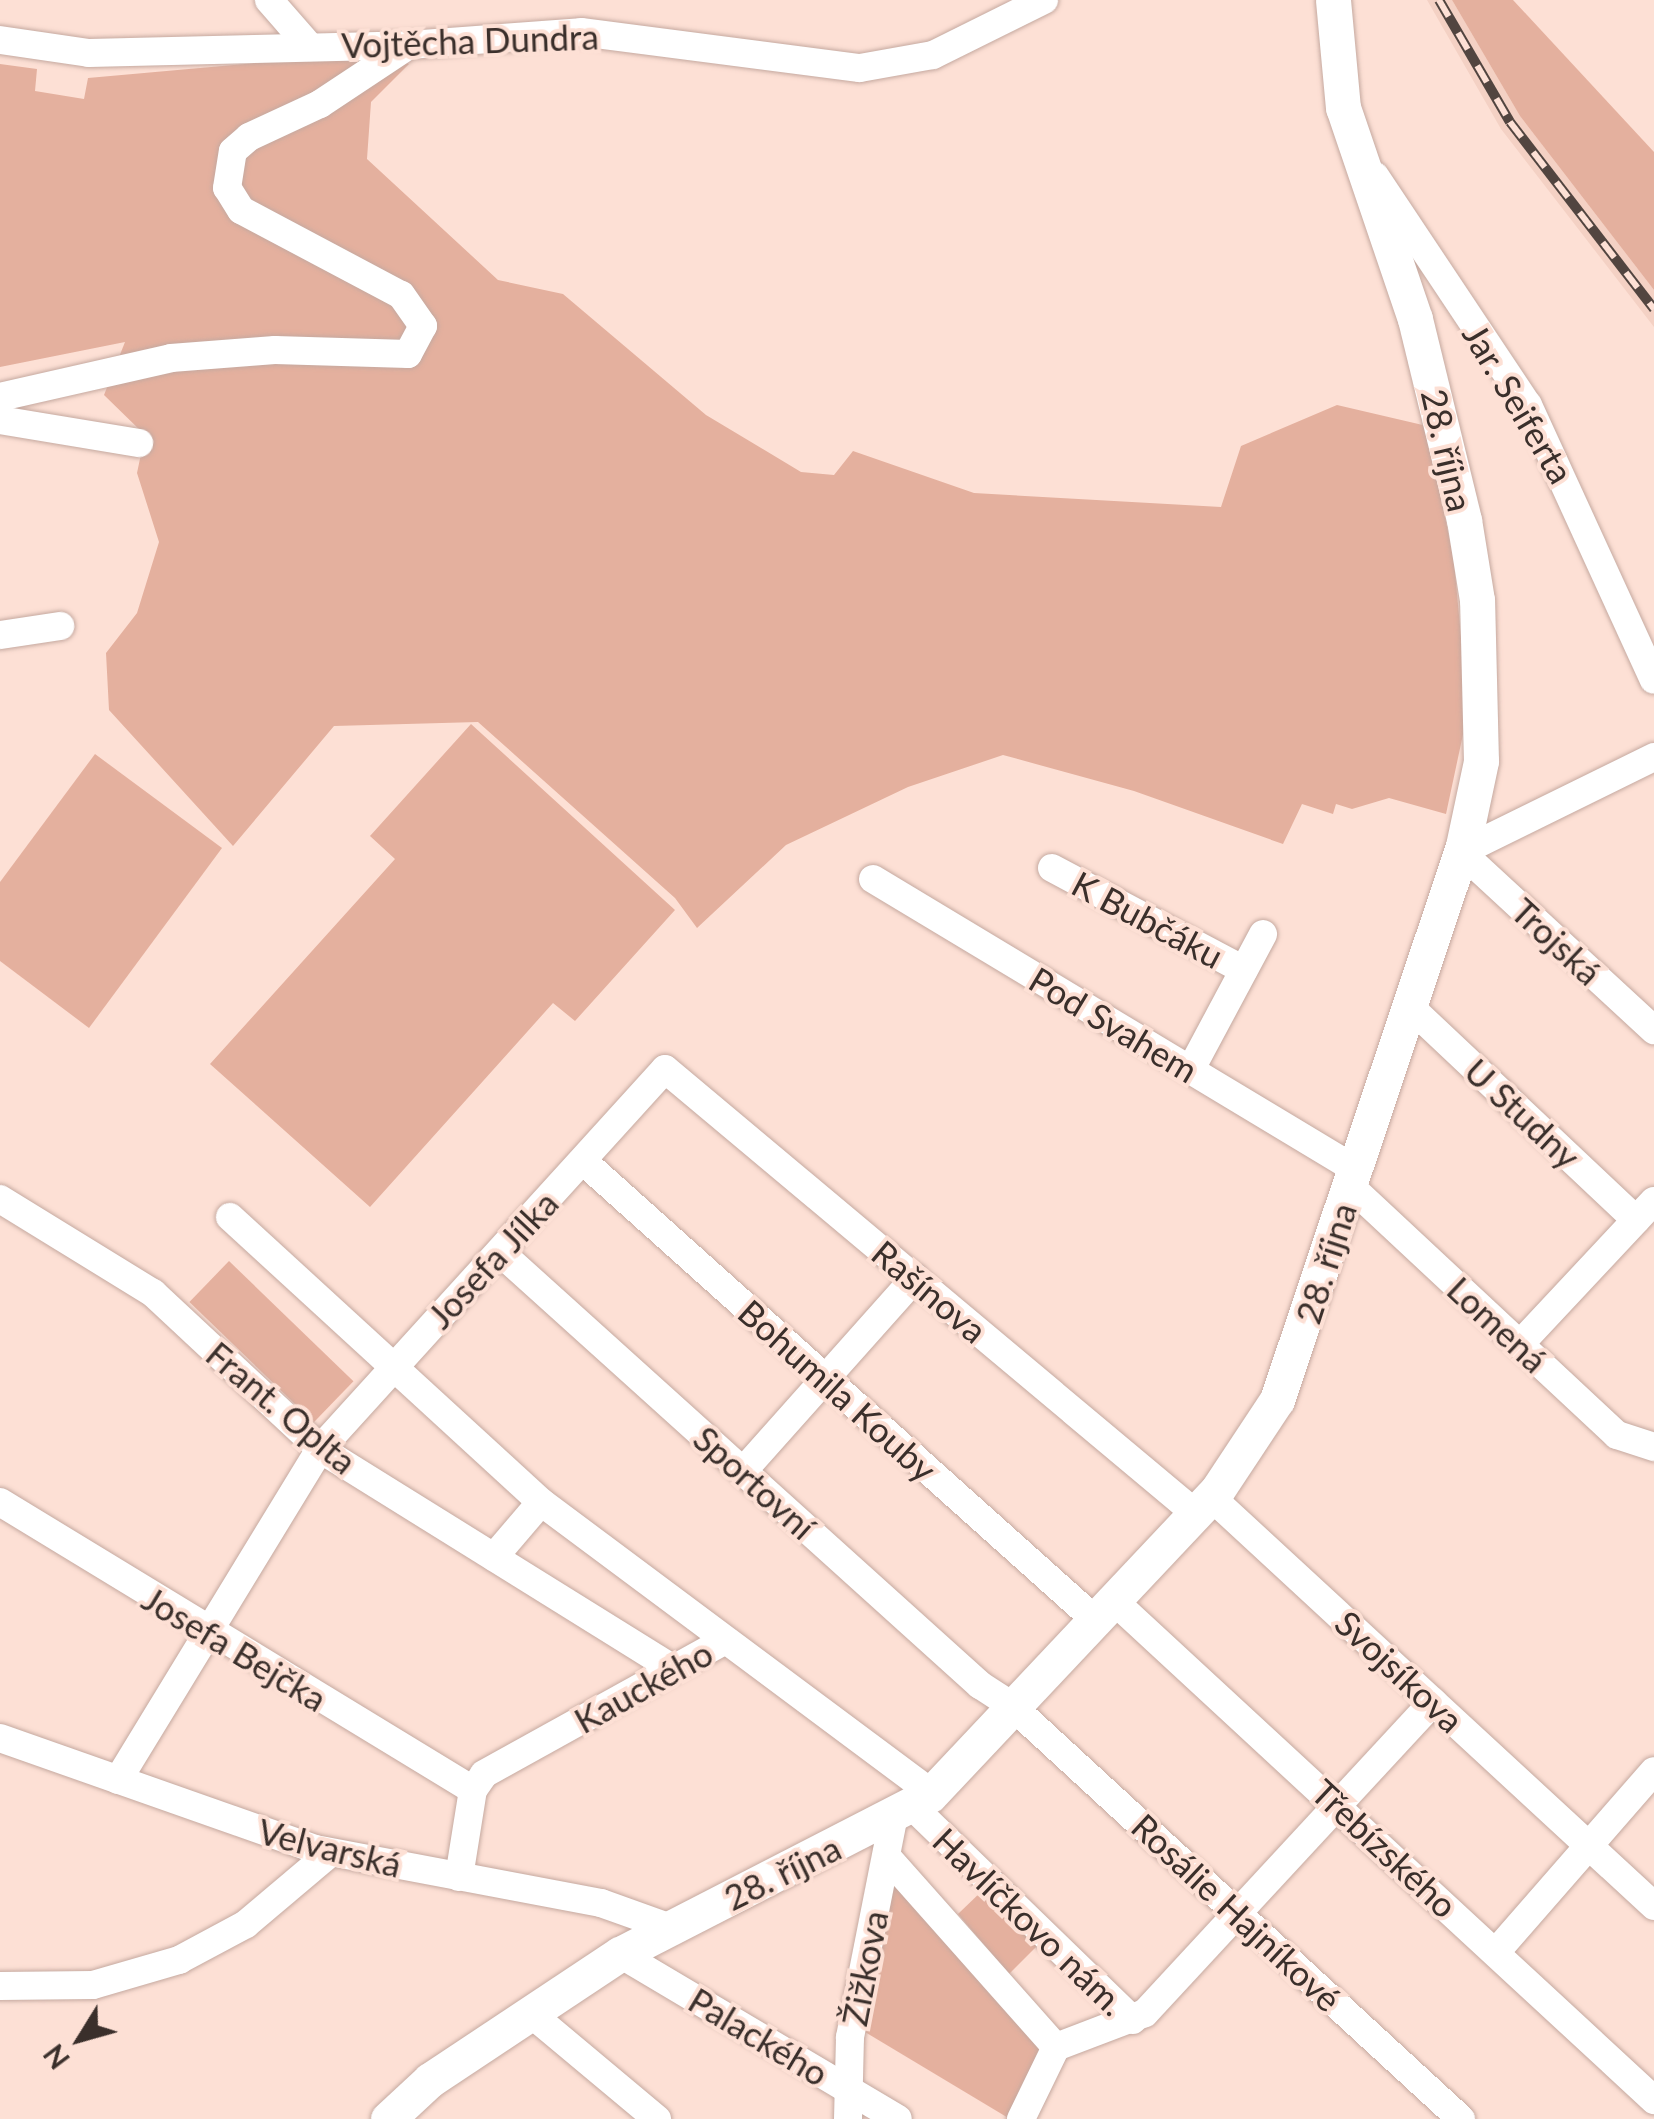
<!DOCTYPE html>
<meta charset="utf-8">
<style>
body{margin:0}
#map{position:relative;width:1654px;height:2119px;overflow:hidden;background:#fde0d5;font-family:Lato,sans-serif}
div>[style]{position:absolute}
.built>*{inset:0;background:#f4d1c4}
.green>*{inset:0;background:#e4b09e;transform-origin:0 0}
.roads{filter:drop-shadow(0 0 2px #c5a9a0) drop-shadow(0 0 2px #c5a9a0)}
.minor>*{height:28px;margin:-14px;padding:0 14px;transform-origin:14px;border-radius:14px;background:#fff}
.major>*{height:35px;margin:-17.5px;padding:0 17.5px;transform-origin:17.5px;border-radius:17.5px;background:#fff}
.rail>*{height:10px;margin-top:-5px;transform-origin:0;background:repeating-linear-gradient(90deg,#fde0d5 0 19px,#524540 0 38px);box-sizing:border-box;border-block:2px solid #524540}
span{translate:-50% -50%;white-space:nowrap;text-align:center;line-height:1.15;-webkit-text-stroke:8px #fde0d5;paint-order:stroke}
.street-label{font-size:35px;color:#3a2f2b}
.north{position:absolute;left:30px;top:1989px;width:100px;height:100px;-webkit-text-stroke:8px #fde0d5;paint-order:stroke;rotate:233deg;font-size:28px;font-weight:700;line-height:40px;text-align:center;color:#3a2f2b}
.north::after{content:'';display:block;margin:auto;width:35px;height:45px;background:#3a2f2b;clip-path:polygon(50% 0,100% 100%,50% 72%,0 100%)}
</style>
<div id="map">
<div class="built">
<i style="clip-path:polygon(1427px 0,1452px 0,1520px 116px,1654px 290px,1654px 327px,1501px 129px)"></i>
</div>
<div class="green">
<i style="clip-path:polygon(1452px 0,1513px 0,1654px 152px,1654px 290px,1520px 116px)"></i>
<i style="clip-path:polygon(378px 52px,409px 64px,371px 102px,367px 159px,498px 280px,563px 294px,706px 415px,801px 472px,834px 475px,853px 451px,974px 493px,1221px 507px,1241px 446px,1337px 405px,1427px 426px,1454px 562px,1468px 711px,1446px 814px,1389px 798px,1352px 809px,1336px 804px,1333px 814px,1302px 804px,1283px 844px,1134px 791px,1003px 755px,908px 787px,786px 845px,697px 928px,675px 898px,478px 722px,334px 726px,233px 846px,109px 710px,106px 653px,137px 613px,159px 542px,137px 473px,145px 435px,104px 395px,125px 342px,0 367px,0 64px,37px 69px,35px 91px,84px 99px,88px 78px)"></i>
<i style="clip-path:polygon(471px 724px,675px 910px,575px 1021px,553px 1003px,370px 1207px,210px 1064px,395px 859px,370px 836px)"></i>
<i style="clip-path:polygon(95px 754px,222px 848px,89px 1028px,0 961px,0 882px)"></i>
<i style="left:229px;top:1261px;width:173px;height:57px;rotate:44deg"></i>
<i style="clip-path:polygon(890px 1881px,1043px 2049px,1010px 2119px,860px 2029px)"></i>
<i style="clip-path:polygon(985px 1888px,1041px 1942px,1009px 1974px,958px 1914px)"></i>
</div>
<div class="roads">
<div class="minor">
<i style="left:269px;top:0;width:62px;rotate:48.9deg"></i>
<i style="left:0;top:40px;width:90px;rotate:8.3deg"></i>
<i style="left:89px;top:53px;width:320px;rotate:-1.4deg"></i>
<i style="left:409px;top:45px;width:172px;rotate:-4.3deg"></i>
<i style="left:581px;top:32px;width:281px;rotate:7.4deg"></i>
<i style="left:860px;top:68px;width:74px;rotate:-10.1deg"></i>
<i style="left:933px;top:55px;width:124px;rotate:-26.4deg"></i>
<i style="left:1375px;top:176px;width:275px;rotate:56.3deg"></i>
<i style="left:1528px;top:405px;width:302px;rotate:65.4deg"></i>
<i style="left:0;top:397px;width:175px;rotate:-12.8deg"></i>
<i style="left:171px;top:358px;width:104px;rotate:-4.4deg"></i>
<i style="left:275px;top:350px;width:133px;rotate:1.7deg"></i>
<i style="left:408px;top:354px;width:32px;rotate:-62deg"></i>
<i style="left:423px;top:326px;width:38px;rotate:-125deg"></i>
<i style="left:401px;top:295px;width:181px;rotate:-152deg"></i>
<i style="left:241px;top:210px;width:26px;rotate:-122deg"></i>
<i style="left:227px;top:188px;width:37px;rotate:-81deg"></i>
<i style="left:233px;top:151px;width:21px;rotate:-41deg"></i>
<i style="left:249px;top:137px;width:78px;rotate:-24.9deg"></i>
<i style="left:320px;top:104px;width:107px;rotate:-33.5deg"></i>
<i style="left:0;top:420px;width:141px;rotate:9.4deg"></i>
<i style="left:0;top:635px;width:61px;rotate:-8.5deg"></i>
<i style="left:1654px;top:757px;width:215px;rotate:153.8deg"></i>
<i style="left:1461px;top:852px;width:263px;rotate:42.7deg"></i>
<i style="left:1052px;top:868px;width:217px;rotate:28deg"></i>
<i style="left:873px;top:879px;width:563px;rotate:31.03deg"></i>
<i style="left:1409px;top:1006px;width:312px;rotate:43.3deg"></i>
<i style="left:1191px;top:1069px;width:153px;rotate:-61.9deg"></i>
<i style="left:583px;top:1161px;width:685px;rotate:41.86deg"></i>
<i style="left:1350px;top:1186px;width:365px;rotate:43deg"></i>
<i style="left:1617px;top:1435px;width:39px;rotate:18deg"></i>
<i style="left:0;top:1199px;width:180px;rotate:31.6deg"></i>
<i style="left:153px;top:1293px;width:229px;rotate:43deg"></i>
<i style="left:320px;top:1449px;width:416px;rotate:31.9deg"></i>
<i style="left:230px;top:1217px;width:422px;rotate:42.5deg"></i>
<i style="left:541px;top:1502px;width:487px;rotate:36.7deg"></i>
<i style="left:501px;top:1253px;width:645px;rotate:42.05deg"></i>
<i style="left:980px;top:1685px;width:38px;rotate:33deg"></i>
<i style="left:1012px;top:1706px;width:610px;rotate:42.61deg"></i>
<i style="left:1520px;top:1344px;width:196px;rotate:-46.9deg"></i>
<i style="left:743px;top:1471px;width:259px;rotate:-48.3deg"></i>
<i style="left:1211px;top:1497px;width:603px;rotate:42.71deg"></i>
<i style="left:0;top:1502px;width:554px;rotate:31.34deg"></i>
<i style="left:494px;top:1557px;width:72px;rotate:-49.5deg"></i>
<i style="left:1113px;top:1600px;width:737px;rotate:42.74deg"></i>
<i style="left:0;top:1738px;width:334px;rotate:19.4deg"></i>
<i style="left:315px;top:1849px;width:291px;rotate:10.7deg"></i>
<i style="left:601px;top:1903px;width:71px;rotate:19.7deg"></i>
<i style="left:118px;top:1780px;width:388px;rotate:-58.6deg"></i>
<i style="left:320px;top:1449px;width:513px;rotate:-47.76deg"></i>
<i style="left:665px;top:1069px;width:693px;rotate:39.96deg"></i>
<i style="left:913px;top:1807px;width:306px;rotate:44.1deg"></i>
<i style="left:888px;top:1858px;width:253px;rotate:48.4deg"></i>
<i style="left:459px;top:1877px;width:88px;rotate:-80.9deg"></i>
<i style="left:473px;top:1790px;width:19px;rotate:-55deg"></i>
<i style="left:484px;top:1774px;width:274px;rotate:-29deg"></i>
<i style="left:1496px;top:1952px;width:240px;rotate:-48.9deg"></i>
<i style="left:620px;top:1954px;width:323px;rotate:30.7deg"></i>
<i style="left:0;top:1986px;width:93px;rotate:-0.6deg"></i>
<i style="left:93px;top:1985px;width:90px;rotate:-16.2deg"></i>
<i style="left:179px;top:1960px;width:76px;rotate:-28.2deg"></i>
<i style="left:246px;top:1924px;width:110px;rotate:-40.2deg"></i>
<i style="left:529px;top:2012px;width:167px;rotate:39.9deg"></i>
<i style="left:848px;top:2119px;width:82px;rotate:-88.6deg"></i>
<i style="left:850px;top:2037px;width:222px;rotate:-78.8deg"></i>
<i style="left:1021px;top:2119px;width:80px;rotate:-64.1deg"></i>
<i style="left:1056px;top:2047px;width:95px;rotate:-20.9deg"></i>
<i style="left:1145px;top:2013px;width:424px;rotate:-47.2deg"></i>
</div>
<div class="major">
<i style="left:388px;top:2119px;width:57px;rotate:-42.9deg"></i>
<i style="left:430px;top:2080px;width:228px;rotate:-33.6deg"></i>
<i style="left:620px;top:1954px;width:348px;rotate:-27.2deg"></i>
<i style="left:930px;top:1795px;width:417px;rotate:-46.7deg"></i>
<i style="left:1216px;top:1492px;width:110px;rotate:-56.5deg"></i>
<i style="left:1277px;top:1400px;width:584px;rotate:-71.44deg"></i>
<i style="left:1463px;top:846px;width:87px;rotate:-78deg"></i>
<i style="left:1481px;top:761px;width:161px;rotate:-91.4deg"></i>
<i style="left:1477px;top:600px;width:81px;rotate:-99.2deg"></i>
<i style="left:1464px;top:520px;width:207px;rotate:-103.7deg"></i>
<i style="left:1415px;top:319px;width:223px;rotate:-108.8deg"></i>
<i style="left:1343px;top:108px;width:108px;rotate:-95.3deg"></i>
</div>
</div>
<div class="rail">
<i style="left:1439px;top:0;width:141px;rotate:59.8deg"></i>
<i style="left:1510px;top:122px;width:236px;rotate:52.4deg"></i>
</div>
<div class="street-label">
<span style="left:470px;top:40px;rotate:-2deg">Vojtěcha Dundra</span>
<span style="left:1519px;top:403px;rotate:59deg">Jar. Seiferta</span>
<span style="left:1448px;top:450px;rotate:77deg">28. října</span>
<span style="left:1148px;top:919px;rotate:28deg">K Bubčáku</span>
<span style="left:1557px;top:941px;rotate:43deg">Trojská</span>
<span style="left:1114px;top:1024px;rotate:31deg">Pod Svahem</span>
<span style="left:1523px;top:1113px;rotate:43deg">U Studny</span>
<span style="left:492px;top:1259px;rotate:-47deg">Josefa Jílka</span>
<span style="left:1325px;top:1263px;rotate:-72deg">28. října</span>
<span style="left:930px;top:1291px;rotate:40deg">Rašínova</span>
<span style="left:1498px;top:1324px;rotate:43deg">Lomená</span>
<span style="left:838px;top:1390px;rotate:42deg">Bohumila Kouby</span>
<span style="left:282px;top:1407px;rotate:40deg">Frant. Oplta</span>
<span style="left:755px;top:1482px;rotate:42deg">Sportovní</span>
<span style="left:235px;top:1648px;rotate:31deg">Josefa Bejčka</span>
<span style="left:1400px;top:1671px;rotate:43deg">Svojsíkova</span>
<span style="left:643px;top:1686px;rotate:-29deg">Kauckého</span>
<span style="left:330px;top:1847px;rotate:14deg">Velvarská</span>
<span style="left:1385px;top:1848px;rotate:43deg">Třebízského</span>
<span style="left:782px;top:1872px;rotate:-26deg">28. října</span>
<span style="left:1237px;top:1912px;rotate:43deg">Rosálie Hajníkové</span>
<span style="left:1030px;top:1921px;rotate:44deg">Havlíčkovo nám.</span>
<span style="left:864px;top:1968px;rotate:-79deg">Žižkova</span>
<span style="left:759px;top:2036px;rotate:31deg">Palackého</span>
</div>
<div class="north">N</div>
</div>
